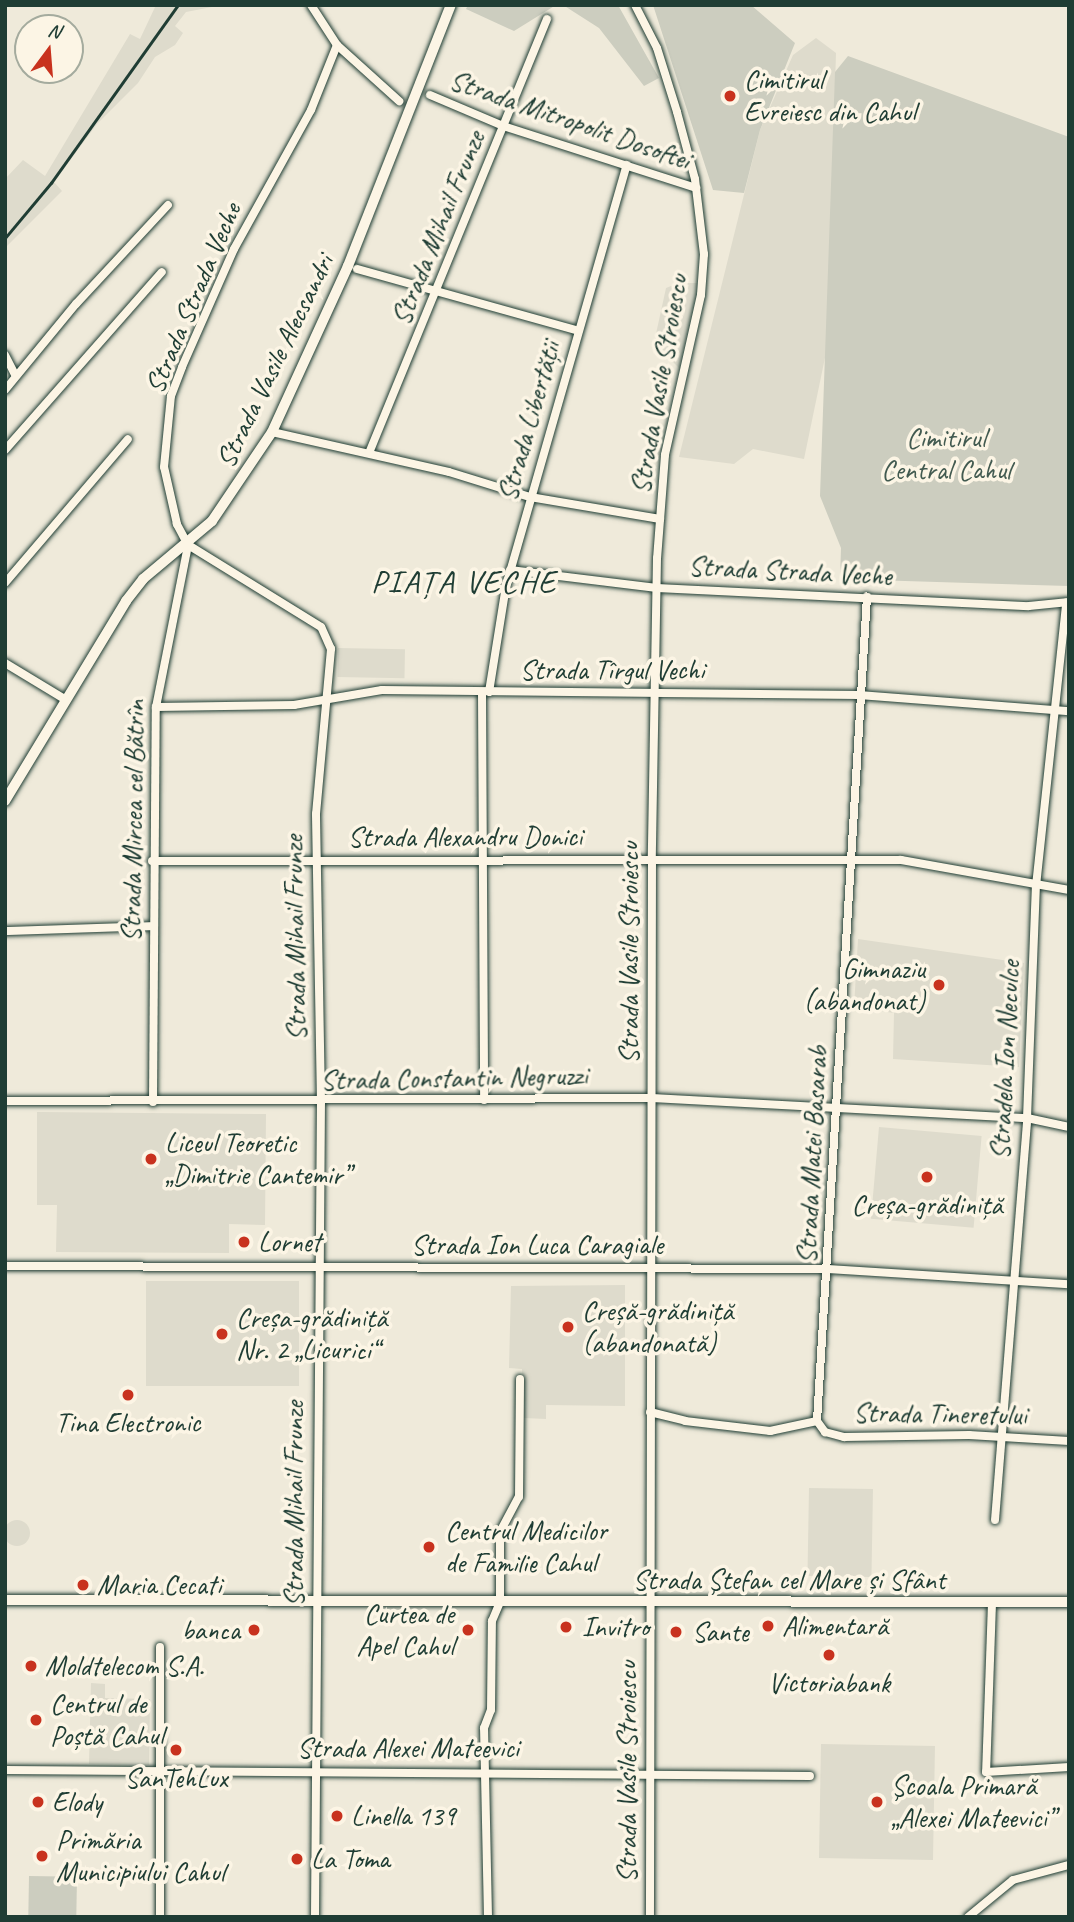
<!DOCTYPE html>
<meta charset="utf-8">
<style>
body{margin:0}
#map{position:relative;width:1074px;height:1922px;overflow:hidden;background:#efeada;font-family:Caveat,sans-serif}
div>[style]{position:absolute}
.built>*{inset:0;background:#dedbcc;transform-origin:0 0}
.round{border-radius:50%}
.green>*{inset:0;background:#cccdbf;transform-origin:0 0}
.roads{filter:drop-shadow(0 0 2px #1f3d34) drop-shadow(0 0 2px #1f3d34)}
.street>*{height:8px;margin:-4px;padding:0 4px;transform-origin:4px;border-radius:4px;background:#fcf5e5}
.secondary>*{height:10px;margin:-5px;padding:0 5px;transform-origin:5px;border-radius:5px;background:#fcf5e5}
.rail>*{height:2.5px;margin:-1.25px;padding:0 1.25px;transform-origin:1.25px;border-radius:1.25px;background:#1f3d34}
.dots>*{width:19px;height:19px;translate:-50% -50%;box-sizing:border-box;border:4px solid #fcf5e5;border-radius:50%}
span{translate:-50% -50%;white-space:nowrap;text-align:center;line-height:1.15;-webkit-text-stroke:7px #fcf5e5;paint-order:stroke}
.poi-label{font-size:28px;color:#1f3d34}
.left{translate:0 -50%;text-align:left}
.right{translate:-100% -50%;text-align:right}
.street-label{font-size:28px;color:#1f3d34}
.park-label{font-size:28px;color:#425a50}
.quarter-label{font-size:32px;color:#1f3d34;letter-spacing:2px}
.frame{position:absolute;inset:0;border:7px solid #1f3d34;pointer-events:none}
.north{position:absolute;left:14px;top:14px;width:70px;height:70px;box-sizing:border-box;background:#fcf5e5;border:2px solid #a4ab9e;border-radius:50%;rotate:16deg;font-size:19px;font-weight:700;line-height:28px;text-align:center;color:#1f3d34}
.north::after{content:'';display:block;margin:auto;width:24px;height:32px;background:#c8321e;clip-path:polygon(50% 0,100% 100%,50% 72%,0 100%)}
</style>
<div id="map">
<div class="built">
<i style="clip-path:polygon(156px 5px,222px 5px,186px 12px,175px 26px,183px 33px,175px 45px,155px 57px,138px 83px,97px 124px,54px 182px,62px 191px,5px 248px,5px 179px,23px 160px,45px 176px,130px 34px,140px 39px)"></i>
<i style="clip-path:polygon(816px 38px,836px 53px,827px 348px,804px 459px,753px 449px,734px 464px,679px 457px,760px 130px,793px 55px)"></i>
<i style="clip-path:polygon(679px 283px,700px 283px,683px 372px,654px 343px,666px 288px)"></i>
<i style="left:338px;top:648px;width:67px;height:29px;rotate:1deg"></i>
<i style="clip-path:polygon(858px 939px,1024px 963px,1019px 1067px,893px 1059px,894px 1013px,854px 1007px)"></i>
<i style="clip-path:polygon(37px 1112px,266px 1114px,265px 1225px,229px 1224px,229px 1253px,56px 1252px,57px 1205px,37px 1205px)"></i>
<i style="left:879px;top:1127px;width:103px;height:92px;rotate:5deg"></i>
<i style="left:146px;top:1281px;width:153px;height:105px"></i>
<i style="clip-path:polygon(625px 1285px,625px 1406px,546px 1405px,546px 1419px,524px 1418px,522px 1369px,509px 1368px,511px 1286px)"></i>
<i style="left:809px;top:1488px;width:64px;height:88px;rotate:1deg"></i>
<i class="round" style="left:4px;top:1520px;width:26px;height:26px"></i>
<i style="clip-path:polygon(91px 1683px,105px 1684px,105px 1698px,150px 1699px,149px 1765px,89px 1764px)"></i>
<i style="left:821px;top:1744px;width:114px;height:114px;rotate:1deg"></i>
</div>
<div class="green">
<i style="clip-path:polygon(468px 5px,556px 5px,514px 31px,466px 9px)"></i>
<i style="clip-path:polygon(563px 5px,618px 5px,659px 78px,644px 86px,599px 28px)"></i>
<i style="clip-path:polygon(653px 5px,751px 5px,795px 43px,760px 130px,744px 193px,713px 190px)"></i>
<i style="clip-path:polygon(848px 56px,1069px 137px,1069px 586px,840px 579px,841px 548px,820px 496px,835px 72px)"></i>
<i style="left:29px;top:1876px;width:48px;height:41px;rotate:1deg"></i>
</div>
<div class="roads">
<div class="street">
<i style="left:311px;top:5px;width:48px;rotate:57deg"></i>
<i style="left:337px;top:45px;width:84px;rotate:42.1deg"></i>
<i style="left:635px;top:5px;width:48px;rotate:62.9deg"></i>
<i style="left:657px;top:48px;width:67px;rotate:72.6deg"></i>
<i style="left:677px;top:112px;width:69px;rotate:75deg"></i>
<i style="left:695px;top:179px;width:76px;rotate:83.2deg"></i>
<i style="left:704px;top:254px;width:41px;rotate:94.2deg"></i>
<i style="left:701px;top:295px;width:164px;rotate:102.7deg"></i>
<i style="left:665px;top:455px;width:103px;rotate:94.4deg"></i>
<i style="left:657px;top:558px;width:301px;rotate:91deg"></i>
<i style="left:652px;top:859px;width:1058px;rotate:90.11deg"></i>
<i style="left:430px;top:95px;width:79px;rotate:23deg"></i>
<i style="left:503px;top:126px;width:203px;rotate:17.8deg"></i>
<i style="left:357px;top:269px;width:230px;rotate:15.6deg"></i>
<i style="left:5px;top:355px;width:22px;rotate:63deg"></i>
<i style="left:5px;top:390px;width:112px;rotate:-50.5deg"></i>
<i style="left:76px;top:304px;width:135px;rotate:-47.1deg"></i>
<i style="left:272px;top:432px;width:181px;rotate:12.7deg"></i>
<i style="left:449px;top:472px;width:85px;rotate:17.2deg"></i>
<i style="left:530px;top:497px;width:132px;rotate:9.6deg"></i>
<i style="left:5px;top:450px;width:237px;rotate:-48.6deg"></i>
<i style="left:369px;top:453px;width:469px;rotate:-67.7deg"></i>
<i style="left:510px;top:570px;width:148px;rotate:7deg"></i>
<i style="left:657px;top:588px;width:372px;rotate:2.8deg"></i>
<i style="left:1029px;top:606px;width:40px;rotate:-5.7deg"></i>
<i style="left:5px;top:583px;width:189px;rotate:-49.5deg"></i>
<i style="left:5px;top:663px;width:71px;rotate:31.2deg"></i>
<i style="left:489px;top:692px;width:107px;rotate:-80.9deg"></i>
<i style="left:506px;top:586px;width:438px;rotate:-74deg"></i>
<i style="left:482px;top:693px;width:407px;rotate:89.7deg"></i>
<i style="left:156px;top:707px;width:138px;rotate:-0.8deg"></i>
<i style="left:294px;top:705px;width:89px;rotate:-9.7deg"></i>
<i style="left:382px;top:690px;width:477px;rotate:0.6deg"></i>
<i style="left:859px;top:695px;width:211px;rotate:4.4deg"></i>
<i style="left:152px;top:861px;width:749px;rotate:-0.08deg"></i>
<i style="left:901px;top:860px;width:171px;rotate:10.1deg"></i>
<i style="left:5px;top:931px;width:147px;rotate:-1.9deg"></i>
<i style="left:5px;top:1101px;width:647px;rotate:-0.27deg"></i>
<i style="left:652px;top:1098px;width:376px;rotate:3.1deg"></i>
<i style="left:1027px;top:1118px;width:43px;rotate:12.1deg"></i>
<i style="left:153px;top:1102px;width:395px;rotate:-89.6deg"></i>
<i style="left:156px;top:707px;width:165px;rotate:-78.8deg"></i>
<i style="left:5px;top:1266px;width:823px;rotate:0.21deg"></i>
<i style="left:828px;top:1269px;width:241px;rotate:3.6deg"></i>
<i style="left:650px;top:1412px;width:36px;rotate:14deg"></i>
<i style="left:685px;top:1421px;width:86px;rotate:6.7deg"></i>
<i style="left:770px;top:1431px;width:48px;rotate:-12deg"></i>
<i style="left:817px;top:1421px;width:14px;rotate:54deg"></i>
<i style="left:825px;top:1432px;width:20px;rotate:15deg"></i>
<i style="left:844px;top:1437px;width:125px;rotate:-0.9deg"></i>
<i style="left:969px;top:1435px;width:100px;rotate:3.4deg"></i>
<i style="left:817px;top:1421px;width:826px;rotate:-86.53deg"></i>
<i style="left:995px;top:1520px;width:403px;rotate:-85.4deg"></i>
<i style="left:1027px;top:1118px;width:232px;rotate:-87.8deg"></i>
<i style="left:1036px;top:886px;width:285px;rotate:-83.9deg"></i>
<i style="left:992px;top:1603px;width:169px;rotate:92deg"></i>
<i style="left:986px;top:1772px;width:83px;rotate:-3.4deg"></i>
<i style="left:5px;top:1770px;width:805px;rotate:0.43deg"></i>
<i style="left:160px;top:1917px;width:270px;rotate:-90deg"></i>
<i style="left:315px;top:1917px;width:815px;rotate:-89.58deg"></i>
<i style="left:321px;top:1102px;width:288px;rotate:-91deg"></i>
<i style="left:316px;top:814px;width:166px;rotate:-84.8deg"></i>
<i style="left:331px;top:649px;width:24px;rotate:-114deg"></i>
<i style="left:321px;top:627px;width:156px;rotate:-148.3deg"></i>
<i style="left:188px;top:545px;width:24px;rotate:-118deg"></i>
<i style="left:177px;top:524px;width:58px;rotate:-102.8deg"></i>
<i style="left:164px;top:467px;width:71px;rotate:-84.4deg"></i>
<i style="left:171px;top:396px;width:31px;rotate:-69deg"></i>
<i style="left:182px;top:367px;width:129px;rotate:-66.2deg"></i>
<i style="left:234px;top:249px;width:159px;rotate:-61deg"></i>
<i style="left:311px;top:110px;width:70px;rotate:-68.2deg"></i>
<i style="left:488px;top:1917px;width:189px;rotate:-91.2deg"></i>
<i style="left:484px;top:1728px;width:19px;rotate:-69deg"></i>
<i style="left:491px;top:1710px;width:89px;rotate:-89.4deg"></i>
<i style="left:492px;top:1621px;width:21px;rotate:-67deg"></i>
<i style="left:500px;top:1602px;width:70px;rotate:-90deg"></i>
<i style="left:500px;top:1532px;width:40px;rotate:-62deg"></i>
<i style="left:519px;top:1497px;width:118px;rotate:-89.5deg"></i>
<i style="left:968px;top:1917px;width:58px;rotate:-39.4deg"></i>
<i style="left:1013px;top:1880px;width:58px;rotate:-15deg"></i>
</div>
<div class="secondary">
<i style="left:5px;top:801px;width:234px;rotate:-58.8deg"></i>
<i style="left:126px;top:601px;width:28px;rotate:-52deg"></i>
<i style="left:143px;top:579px;width:90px;rotate:-40deg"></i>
<i style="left:212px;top:521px;width:107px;rotate:-56deg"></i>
<i style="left:272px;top:432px;width:183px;rotate:-65.4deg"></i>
<i style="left:348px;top:266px;width:281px;rotate:-68.5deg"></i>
<i style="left:5px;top:1600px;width:1064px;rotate:0.11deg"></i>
</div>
</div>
<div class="rail">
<i style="left:5px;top:238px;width:72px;rotate:-50.1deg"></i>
<i style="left:51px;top:183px;width:219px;rotate:-54.5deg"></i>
</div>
<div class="dots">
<i style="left:730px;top:96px;background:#c8321e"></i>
<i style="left:939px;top:985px;background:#c8321e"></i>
<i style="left:151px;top:1159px;background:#c8321e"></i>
<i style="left:927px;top:1177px;background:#c8321e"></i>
<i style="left:244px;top:1242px;background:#c8321e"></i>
<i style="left:568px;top:1327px;background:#c8321e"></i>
<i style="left:222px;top:1334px;background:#c8321e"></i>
<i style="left:128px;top:1395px;background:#c8321e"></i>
<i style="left:429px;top:1547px;background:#c8321e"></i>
<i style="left:83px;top:1585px;background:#c8321e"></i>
<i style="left:768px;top:1626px;background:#c8321e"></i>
<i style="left:566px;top:1627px;background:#c8321e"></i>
<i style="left:254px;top:1630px;background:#c8321e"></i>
<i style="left:468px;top:1630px;background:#c8321e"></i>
<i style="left:676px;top:1632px;background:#c8321e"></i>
<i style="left:829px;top:1655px;background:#c8321e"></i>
<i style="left:31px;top:1666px;background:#c8321e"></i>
<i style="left:36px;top:1720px;background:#c8321e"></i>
<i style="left:176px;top:1750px;background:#c8321e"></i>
<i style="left:38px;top:1802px;background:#c8321e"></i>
<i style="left:877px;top:1802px;background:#c8321e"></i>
<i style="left:337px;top:1816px;background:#c8321e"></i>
<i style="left:42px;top:1856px;background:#c8321e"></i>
<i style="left:297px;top:1859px;background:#c8321e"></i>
</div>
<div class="poi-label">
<span class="left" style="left:744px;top:96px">Cimitirul<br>Evreiesc din Cahul</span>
<span class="right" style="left:925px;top:985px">Gimnaziu<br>(abandonat)</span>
<span class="left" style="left:165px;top:1159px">Liceul Teoretic<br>„Dimitrie Cantemir”</span>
<span style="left:927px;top:1205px">Creșa-grădiniță</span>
<span class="left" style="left:258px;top:1242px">Lornet</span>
<span class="left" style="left:582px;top:1327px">Creșă-grădiniță<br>(abandonată)</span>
<span class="left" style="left:236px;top:1334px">Creșa-grădiniță<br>Nr. 2 „Licurici“</span>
<span style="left:128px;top:1423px">Tina Electronic</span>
<span class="left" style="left:445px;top:1547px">Centrul Medicilor<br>de Familie Cahul</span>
<span class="left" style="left:97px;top:1585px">Maria Cecati</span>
<span class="right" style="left:454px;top:1630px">Curtea de<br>Apel Cahul</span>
<span class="left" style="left:782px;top:1626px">Alimentară</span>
<span class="left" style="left:582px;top:1627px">Invitro</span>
<span class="right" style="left:240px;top:1630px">banca</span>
<span class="left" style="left:692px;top:1632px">Sante</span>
<span class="left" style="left:45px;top:1666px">Moldtelecom S.A.</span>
<span style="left:829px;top:1683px">Victoriabank</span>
<span class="left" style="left:50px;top:1720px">Centrul de<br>Poștă Cahul</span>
<span style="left:176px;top:1778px">SanTehLux</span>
<span class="left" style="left:891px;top:1802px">Școala Primară<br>„Alexei Mateevici”</span>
<span class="left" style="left:52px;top:1802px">Elody</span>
<span class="left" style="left:351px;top:1816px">Linella 139</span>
<span class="left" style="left:56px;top:1856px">Primăria<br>Municipiului Cahul</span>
<span class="left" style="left:311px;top:1859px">La Toma</span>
</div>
<div class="street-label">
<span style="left:570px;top:120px;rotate:19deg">Strada Mitropolit Dosoftei</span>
<span style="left:438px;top:228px;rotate:-68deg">Strada Mihail Frunze</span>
<span style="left:193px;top:298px;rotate:-67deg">Strada Strada Veche</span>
<span style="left:275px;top:361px;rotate:-64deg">Strada Vasile Alecsandri</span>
<span style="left:659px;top:384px;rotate:-80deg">Strada Vasile Stroiescu</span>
<span style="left:529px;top:421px;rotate:-74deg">Strada Libertății</span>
<span style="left:790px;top:571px;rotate:3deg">Strada Strada Veche</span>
<span style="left:612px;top:670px">Strada Tîrgul Vechi</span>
<span style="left:133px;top:821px;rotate:-89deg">Strada Mircea cel Bătrîn</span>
<span style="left:465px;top:837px">Strada Alexandru Donici</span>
<span style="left:295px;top:938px;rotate:-91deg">Strada Mihail Frunze</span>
<span style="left:629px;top:953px;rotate:-90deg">Strada Vasile Stroiescu</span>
<span style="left:1005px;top:1060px;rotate:-87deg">Stradela Ion Neculce</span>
<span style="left:454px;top:1078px;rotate:-1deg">Strada Constantin Negruzzi</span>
<span style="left:812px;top:1155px;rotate:-87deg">Strada Matei Basarab</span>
<span style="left:537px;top:1245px">Strada Ion Luca Caragiale</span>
<span style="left:940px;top:1414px;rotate:1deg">Strada Tineretului</span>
<span style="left:294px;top:1504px;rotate:-90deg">Strada Mihail Frunze</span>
<span style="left:789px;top:1580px">Strada Ștefan cel Mare și Sfânt</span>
<span style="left:408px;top:1748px">Strada Alexei Mateevici</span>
<span style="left:627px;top:1772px;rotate:-90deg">Strada Vasile Stroiescu</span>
</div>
<div class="park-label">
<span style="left:946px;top:454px">Cimitirul<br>Central Cahul</span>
</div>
<div class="quarter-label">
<span style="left:464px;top:582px">PIAȚA VECHE</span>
</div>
<div class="frame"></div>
<div class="north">N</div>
</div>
